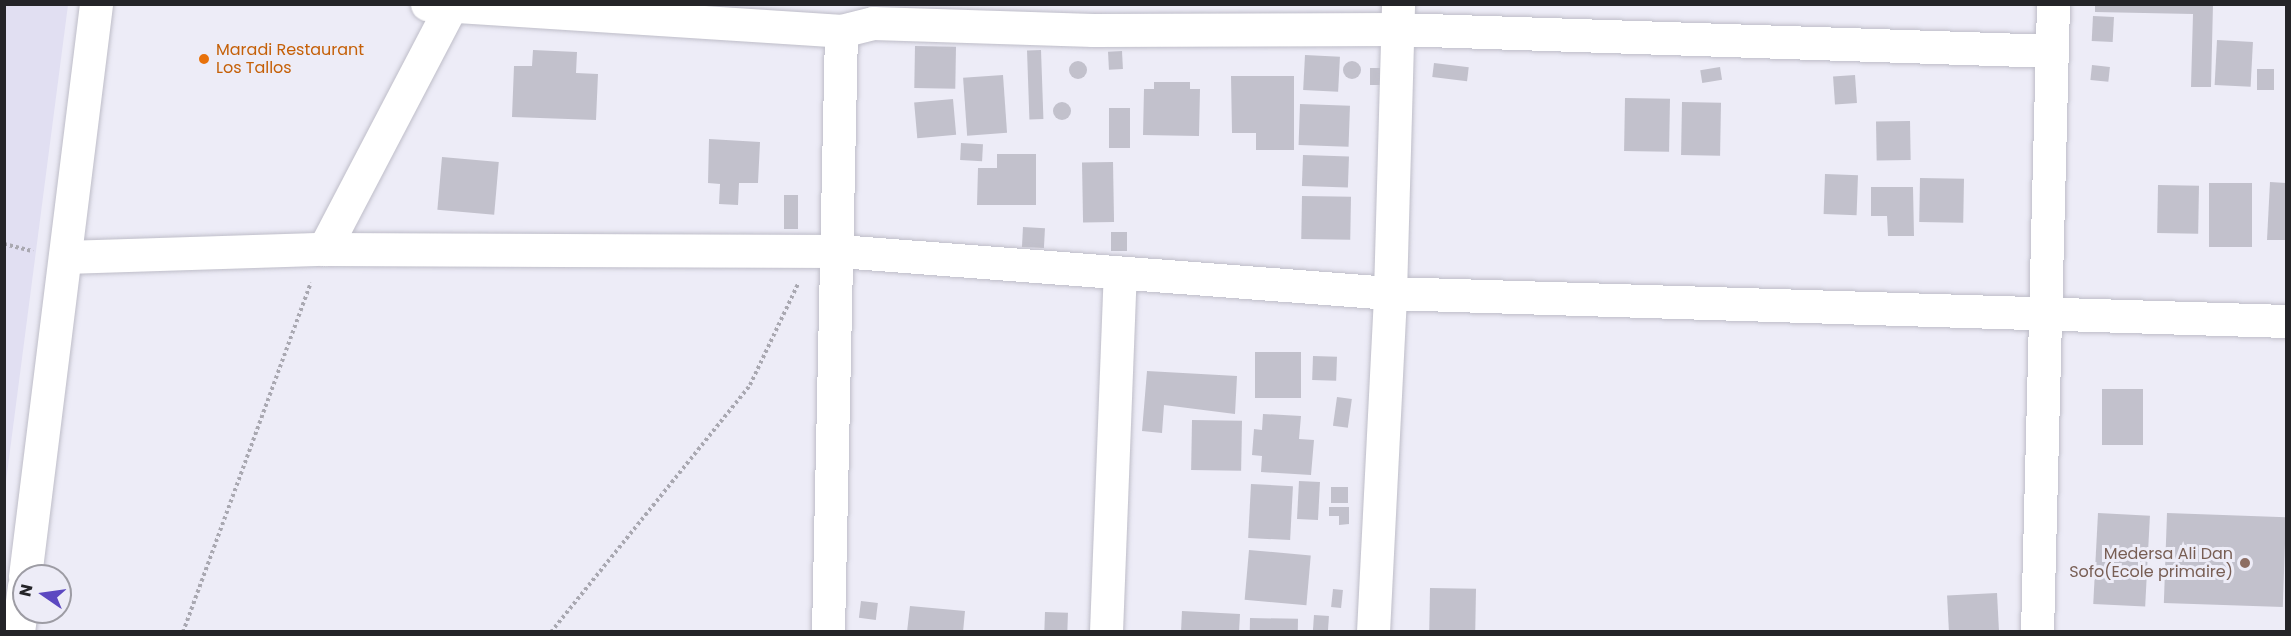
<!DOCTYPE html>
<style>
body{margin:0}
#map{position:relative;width:2291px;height:636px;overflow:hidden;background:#edecf7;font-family:Poppins,sans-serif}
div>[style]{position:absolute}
.built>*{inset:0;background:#e1dff2}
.building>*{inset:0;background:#c2c1cc;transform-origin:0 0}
.round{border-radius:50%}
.path>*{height:4px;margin-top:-2px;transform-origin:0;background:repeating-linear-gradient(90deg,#a9a8b1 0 3px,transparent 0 6px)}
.roads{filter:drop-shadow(0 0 2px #bebdc8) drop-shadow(0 0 2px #bebdc8)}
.street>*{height:33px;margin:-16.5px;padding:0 16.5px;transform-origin:16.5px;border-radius:16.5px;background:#fff}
.dots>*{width:16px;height:16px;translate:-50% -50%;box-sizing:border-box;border:3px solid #edecf7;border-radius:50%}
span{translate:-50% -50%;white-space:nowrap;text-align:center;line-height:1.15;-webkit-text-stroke:6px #edecf7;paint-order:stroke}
.food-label{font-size:16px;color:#c56008}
.left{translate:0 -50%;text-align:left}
.education-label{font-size:16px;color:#785e54}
.right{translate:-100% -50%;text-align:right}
.frame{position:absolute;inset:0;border:6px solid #242428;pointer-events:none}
.north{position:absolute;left:12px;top:564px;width:60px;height:60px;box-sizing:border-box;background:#edecf7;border:2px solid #9d9ca4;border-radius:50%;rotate:283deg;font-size:16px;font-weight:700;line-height:24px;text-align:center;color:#242428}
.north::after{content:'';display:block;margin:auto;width:21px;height:27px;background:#5c48c1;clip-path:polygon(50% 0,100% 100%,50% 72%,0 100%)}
</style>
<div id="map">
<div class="built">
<i style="clip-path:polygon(5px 4px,68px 5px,5px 489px,4px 5px)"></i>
</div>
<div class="building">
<i style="clip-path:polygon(2095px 4px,2213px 4px,2211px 87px,2191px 87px,2193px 14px,2095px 12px)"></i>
<i style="left:2093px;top:16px;width:21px;height:25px;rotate:3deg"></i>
<i style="left:2217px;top:40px;width:36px;height:45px;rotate:3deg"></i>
<i style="left:915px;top:46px;width:41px;height:42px;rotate:1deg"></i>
<i style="clip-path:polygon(533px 50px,577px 52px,576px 73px,598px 74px,596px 120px,512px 117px,514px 66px,532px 66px)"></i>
<i style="left:1041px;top:50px;width:69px;height:14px;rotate:88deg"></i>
<i style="left:1122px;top:51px;width:18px;height:14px;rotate:87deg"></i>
<i style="left:1305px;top:55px;width:35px;height:35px;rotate:3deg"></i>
<i class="round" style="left:1069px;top:61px;width:18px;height:18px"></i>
<i class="round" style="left:1343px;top:61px;width:18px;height:18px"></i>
<i style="left:1434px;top:63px;width:35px;height:14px;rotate:7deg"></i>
<i style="left:2092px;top:65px;width:18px;height:15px;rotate:6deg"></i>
<i style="left:1720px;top:67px;width:13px;height:20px;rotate:81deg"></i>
<i style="left:1370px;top:68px;width:10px;height:17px"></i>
<i style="left:2257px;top:69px;width:17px;height:21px"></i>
<i style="left:1003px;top:75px;width:58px;height:40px;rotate:86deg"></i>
<i style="left:1855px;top:75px;width:28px;height:22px;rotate:86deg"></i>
<i style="clip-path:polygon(1231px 76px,1294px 76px,1294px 150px,1256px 150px,1256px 133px,1232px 133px)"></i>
<i style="clip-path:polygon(1154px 82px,1190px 82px,1190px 89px,1200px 89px,1199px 136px,1143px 135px,1144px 89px,1154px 89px)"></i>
<i style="left:1625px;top:98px;width:45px;height:53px;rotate:1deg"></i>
<i style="left:953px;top:99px;width:36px;height:39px;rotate:85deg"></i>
<i style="left:1682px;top:102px;width:39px;height:53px;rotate:1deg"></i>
<i class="round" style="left:1053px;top:102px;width:18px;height:18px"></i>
<i style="left:1300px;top:104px;width:50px;height:41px;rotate:2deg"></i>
<i style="left:1109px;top:108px;width:21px;height:40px"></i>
<i style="left:1910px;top:121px;width:39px;height:34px;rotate:89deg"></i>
<i style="clip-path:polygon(709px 139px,760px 142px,758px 183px,739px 183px,738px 205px,719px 204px,720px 184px,708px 183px)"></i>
<i style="left:961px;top:143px;width:22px;height:17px;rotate:3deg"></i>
<i style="clip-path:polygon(997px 154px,1036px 154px,1036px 205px,977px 205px,978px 168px,997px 168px)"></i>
<i style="left:1303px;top:155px;width:46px;height:31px;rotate:2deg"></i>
<i style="left:442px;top:157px;width:57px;height:53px;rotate:5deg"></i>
<i style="left:1113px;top:162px;width:60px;height:31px;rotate:89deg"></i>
<i style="left:1825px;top:174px;width:33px;height:40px;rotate:2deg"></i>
<i style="left:1920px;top:178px;width:44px;height:44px;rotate:1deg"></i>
<i style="clip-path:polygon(2270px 182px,2286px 183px,2286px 240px,2267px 240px)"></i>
<i style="left:2209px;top:183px;width:43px;height:64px"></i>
<i style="left:2158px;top:185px;width:41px;height:48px;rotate:1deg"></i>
<i style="clip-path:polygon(1871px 187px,1913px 187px,1914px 236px,1888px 236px,1887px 216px,1871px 216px)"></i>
<i style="left:784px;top:195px;width:14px;height:34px"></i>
<i style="left:1302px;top:196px;width:49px;height:43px;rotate:1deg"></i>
<i style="left:1023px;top:227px;width:22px;height:20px;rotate:3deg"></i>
<i style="left:1111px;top:232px;width:16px;height:19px"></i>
<i style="left:1255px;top:352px;width:46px;height:46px"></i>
<i style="left:1313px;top:356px;width:24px;height:24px;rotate:2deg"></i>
<i style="clip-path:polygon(1147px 371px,1237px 376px,1235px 414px,1164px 405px,1162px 433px,1142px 431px)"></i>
<i style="left:2102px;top:389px;width:41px;height:56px"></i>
<i style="left:1337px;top:397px;width:15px;height:29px;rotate:8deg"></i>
<i style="clip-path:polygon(1263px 414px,1301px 416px,1299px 439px,1314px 440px,1311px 475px,1261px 472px,1262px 456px,1252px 455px,1254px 429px,1262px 430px)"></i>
<i style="left:1192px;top:420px;width:50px;height:50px;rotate:1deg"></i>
<i style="left:1299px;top:481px;width:21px;height:38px;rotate:3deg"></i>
<i style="left:1251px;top:484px;width:42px;height:54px;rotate:3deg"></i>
<i style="left:1331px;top:487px;width:17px;height:16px"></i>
<i style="clip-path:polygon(1329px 507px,1349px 507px,1349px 524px,1339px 525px,1339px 516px,1329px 516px)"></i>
<i style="left:2098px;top:513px;width:52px;height:91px;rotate:3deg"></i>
<i style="left:2167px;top:513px;width:119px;height:90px;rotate:2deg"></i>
<i style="left:1249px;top:550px;width:62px;height:50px;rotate:5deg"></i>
<i style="left:1430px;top:588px;width:46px;height:44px;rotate:1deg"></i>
<i style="left:1333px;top:589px;width:10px;height:18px;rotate:6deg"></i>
<i style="left:1997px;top:593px;width:39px;height:50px;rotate:87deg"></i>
<i style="left:861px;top:601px;width:17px;height:17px;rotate:7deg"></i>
<i style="clip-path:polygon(910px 606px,965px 611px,963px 632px,907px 632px)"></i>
<i style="clip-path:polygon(1182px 611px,1240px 614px,1239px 632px,1181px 632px)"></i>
<i style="left:1045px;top:612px;width:23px;height:20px;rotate:2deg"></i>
<i style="left:1314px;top:615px;width:15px;height:17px;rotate:4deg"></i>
<i style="left:1250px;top:618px;width:48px;height:14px;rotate:1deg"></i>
</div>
<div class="path">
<i style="left:4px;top:244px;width:30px;rotate:14deg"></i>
<i style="left:183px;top:632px;width:372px;rotate:-69.9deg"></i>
<i style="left:551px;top:632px;width:317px;rotate:-51.1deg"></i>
<i style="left:750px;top:385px;width:112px;rotate:-64.6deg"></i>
</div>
<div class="roads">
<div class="street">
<i style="left:427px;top:4px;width:415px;rotate:3.7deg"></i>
<i style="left:324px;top:249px;width:276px;rotate:-62.4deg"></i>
<i style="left:65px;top:257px;width:259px;rotate:-1.8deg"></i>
<i style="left:324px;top:249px;width:515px;rotate:0.22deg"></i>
<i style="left:839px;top:251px;width:553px;rotate:4.36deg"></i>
<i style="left:1390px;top:293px;width:896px;rotate:1.79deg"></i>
<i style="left:25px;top:576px;width:576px;rotate:-82.92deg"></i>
<i style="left:18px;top:632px;width:46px;rotate:-82.6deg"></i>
<i style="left:828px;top:632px;width:601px;rotate:-88.76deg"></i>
<i style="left:841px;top:31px;width:33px;rotate:-14deg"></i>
<i style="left:873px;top:23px;width:220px;rotate:1.8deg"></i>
<i style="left:1093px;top:30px;width:304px;rotate:-0.2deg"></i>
<i style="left:1397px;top:29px;width:655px;rotate:1.92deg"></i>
<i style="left:1106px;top:632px;width:358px;rotate:-87.8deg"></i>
<i style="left:1373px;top:632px;width:339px;rotate:-87.1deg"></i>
<i style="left:1390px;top:293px;width:289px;rotate:-88.4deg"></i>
<i style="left:2037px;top:632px;width:628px;rotate:-88.54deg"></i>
</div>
</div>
<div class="dots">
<i style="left:204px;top:59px;background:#e8710a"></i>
<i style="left:2245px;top:563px;background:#8d6e63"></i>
</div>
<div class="food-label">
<span class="left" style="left:216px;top:59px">Maradi Restaurant<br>Los Tallos</span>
</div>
<div class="education-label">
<span class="right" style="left:2233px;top:563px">Medersa Ali Dan<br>Sofo(Ecole primaire)</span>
</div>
<div class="frame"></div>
<div class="north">N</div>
</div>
